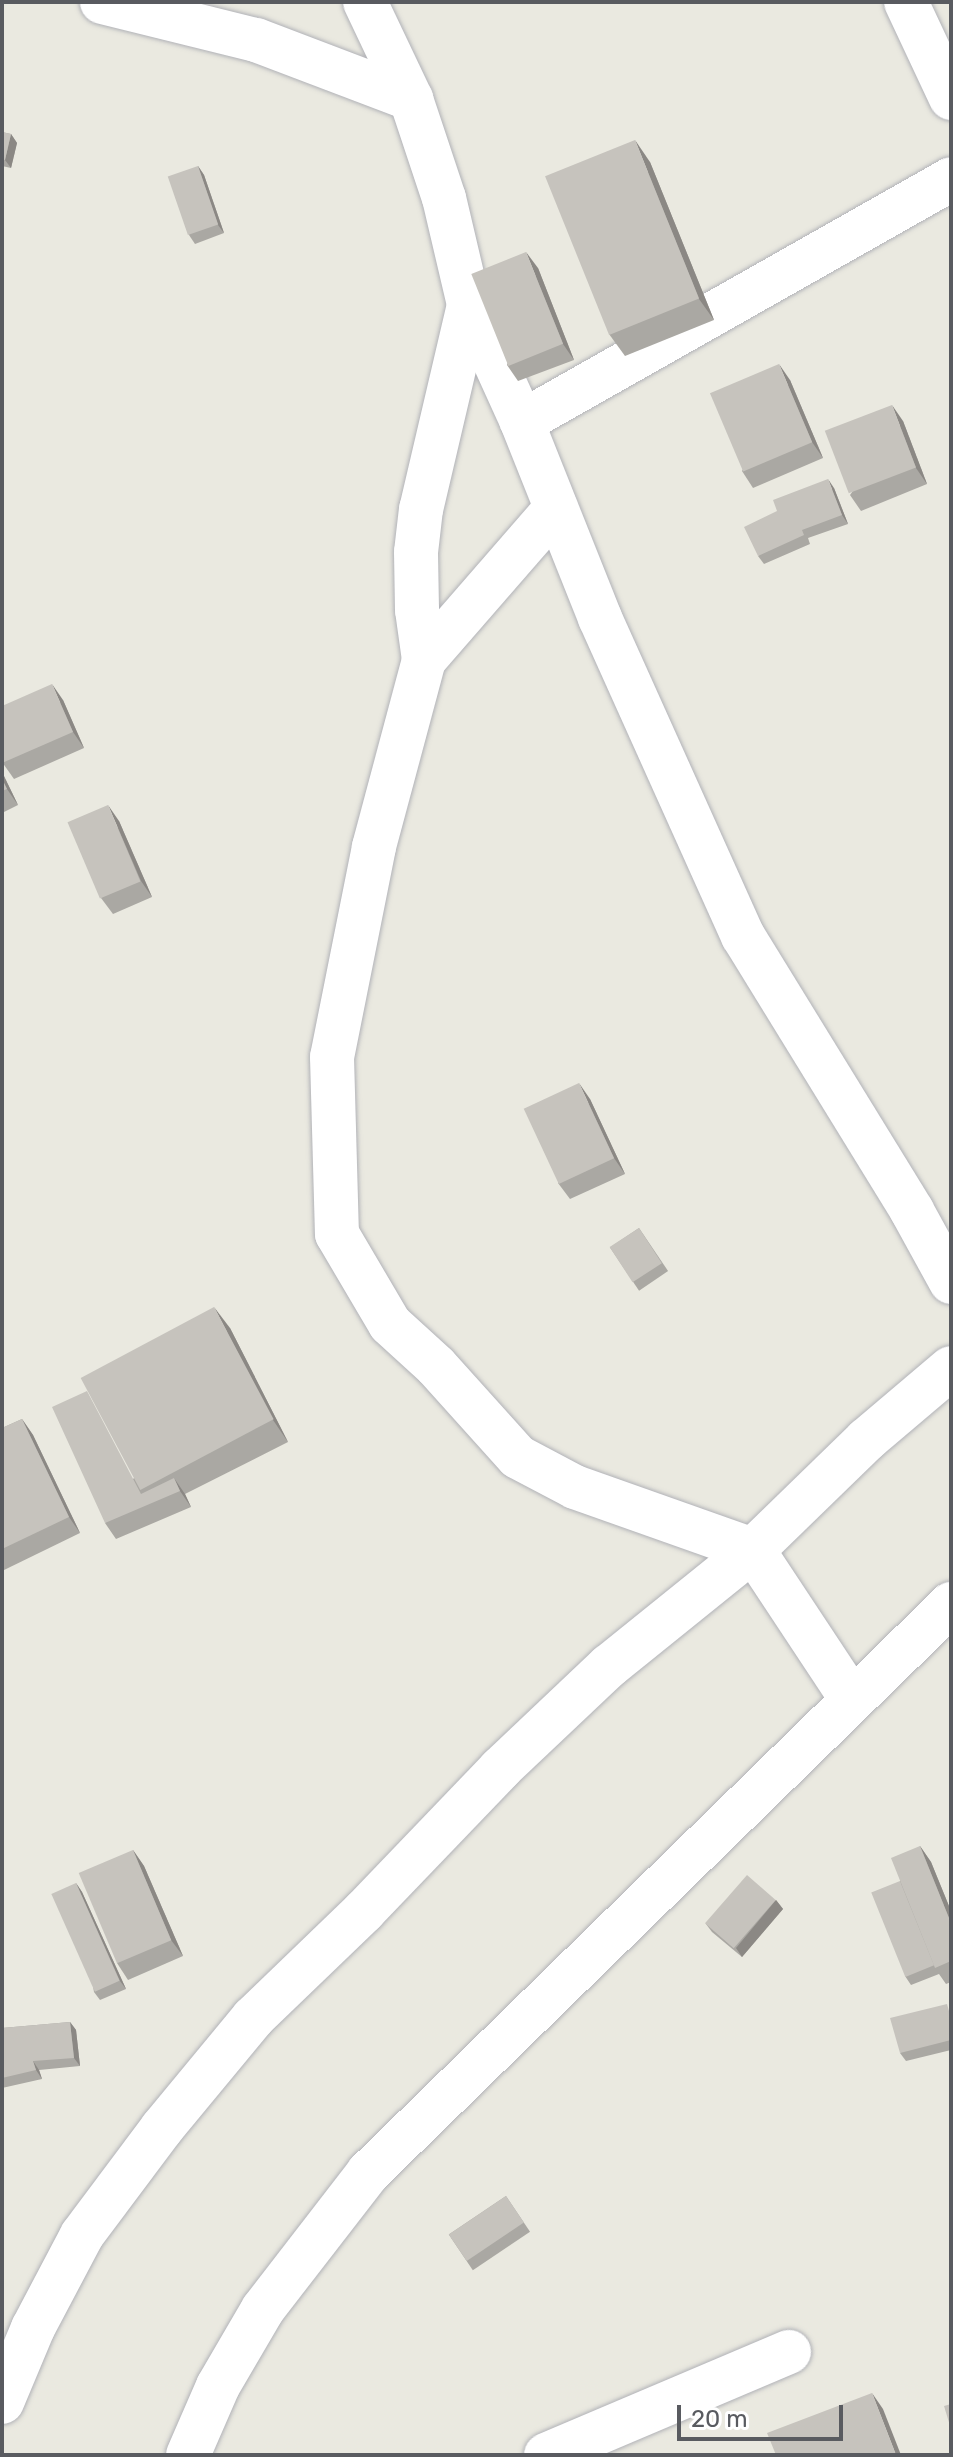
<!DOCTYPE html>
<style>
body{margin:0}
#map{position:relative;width:953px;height:2457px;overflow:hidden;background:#eae9e0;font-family:Rubik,sans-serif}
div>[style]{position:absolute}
.roads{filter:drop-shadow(0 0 2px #b1b2b7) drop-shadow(0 0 2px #b1b2b7)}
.minor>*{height:44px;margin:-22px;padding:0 22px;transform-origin:22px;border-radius:22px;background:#fff}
.wall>*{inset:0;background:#aaa8a3;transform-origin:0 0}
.shaded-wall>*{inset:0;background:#8b8884}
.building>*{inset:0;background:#c6c3bd;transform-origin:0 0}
span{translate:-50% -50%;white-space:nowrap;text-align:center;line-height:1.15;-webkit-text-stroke:7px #fff;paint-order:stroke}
.frame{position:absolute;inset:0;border:4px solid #595b60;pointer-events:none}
.scale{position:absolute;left:677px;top:2405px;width:166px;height:36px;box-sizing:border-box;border:4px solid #595b60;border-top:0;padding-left:10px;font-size:24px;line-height:28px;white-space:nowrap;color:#595b60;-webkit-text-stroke:6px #fff;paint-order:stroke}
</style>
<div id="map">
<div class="roads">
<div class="minor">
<i style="left:102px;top:2px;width:159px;rotate:13.9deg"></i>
<i style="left:256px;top:40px;width:166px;rotate:20.8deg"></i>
<i style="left:411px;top:99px;width:104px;rotate:71.6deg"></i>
<i style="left:444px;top:198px;width:110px;rotate:76.8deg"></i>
<i style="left:469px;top:305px;width:128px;rotate:65.6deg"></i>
<i style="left:522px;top:422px;width:211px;rotate:68.3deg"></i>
<i style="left:600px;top:618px;width:349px;rotate:65.8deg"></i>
<i style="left:743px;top:936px;width:323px;rotate:58.4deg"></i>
<i style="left:912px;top:1211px;width:81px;rotate:61.2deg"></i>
<i style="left:365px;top:2px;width:107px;rotate:64.6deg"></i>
<i style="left:906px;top:2px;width:106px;rotate:64.9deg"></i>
<i style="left:469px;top:305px;width:210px;rotate:103.2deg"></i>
<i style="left:421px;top:509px;width:43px;rotate:96.6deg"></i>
<i style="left:416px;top:552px;width:58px;rotate:89deg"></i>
<i style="left:417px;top:610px;width:50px;rotate:82deg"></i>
<i style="left:424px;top:660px;width:194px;rotate:105deg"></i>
<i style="left:374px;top:847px;width:214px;rotate:101.3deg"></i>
<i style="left:332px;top:1057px;width:177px;rotate:88.4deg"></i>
<i style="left:337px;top:1234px;width:104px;rotate:59.5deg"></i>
<i style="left:390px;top:1324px;width:62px;rotate:42.4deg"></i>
<i style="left:436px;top:1366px;width:122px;rotate:48deg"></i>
<i style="left:518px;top:1457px;width:64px;rotate:27.8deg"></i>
<i style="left:575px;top:1487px;width:189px;rotate:19.5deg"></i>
<i style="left:753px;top:1550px;width:178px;rotate:56.5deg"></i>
<i style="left:522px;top:422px;width:493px;rotate:-29.5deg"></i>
<i style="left:424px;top:660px;width:201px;rotate:-49deg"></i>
<i style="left:2px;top:2402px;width:80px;rotate:-67.3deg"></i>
<i style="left:33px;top:2328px;width:105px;rotate:-62.2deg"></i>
<i style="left:82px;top:2235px;width:134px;rotate:-53.2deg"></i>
<i style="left:162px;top:2128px;width:143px;rotate:-50.4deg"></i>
<i style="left:253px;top:2018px;width:154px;rotate:-43.9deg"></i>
<i style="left:364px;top:1911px;width:197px;rotate:-46.2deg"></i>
<i style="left:500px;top:1769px;width:150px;rotate:-43.4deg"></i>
<i style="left:609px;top:1666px;width:185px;rotate:-38.9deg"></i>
<i style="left:753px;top:1550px;width:158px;rotate:-44.2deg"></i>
<i style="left:866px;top:1440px;width:111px;rotate:-40.3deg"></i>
<i style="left:188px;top:2455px;width:75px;rotate:-66.5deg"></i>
<i style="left:218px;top:2386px;width:89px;rotate:-59.7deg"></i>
<i style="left:263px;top:2309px;width:172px;rotate:-52.3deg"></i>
<i style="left:368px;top:2173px;width:815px;rotate:-44.3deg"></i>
<i style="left:546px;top:2455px;width:264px;rotate:-23deg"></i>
</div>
</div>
<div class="wall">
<i style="clip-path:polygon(2px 132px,11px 134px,17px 143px,11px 168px,2px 166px)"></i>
<i style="clip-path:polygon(650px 162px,714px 320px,625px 356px,609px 334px)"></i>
<i style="clip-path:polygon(198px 166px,204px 175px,224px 233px,195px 244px,189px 235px)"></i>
<i style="clip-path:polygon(538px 268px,574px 360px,518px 381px,507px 365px)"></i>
<i style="clip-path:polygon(790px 380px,823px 458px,753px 488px,742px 471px)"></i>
<i style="clip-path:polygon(903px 421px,927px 484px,861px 511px,850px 495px)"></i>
<i style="clip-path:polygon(834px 488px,848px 524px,808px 538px,810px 544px,764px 564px,758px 556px)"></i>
<i style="clip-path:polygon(63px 700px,84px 748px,14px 779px,2px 762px)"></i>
<i style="clip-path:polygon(2px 772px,18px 805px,2px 813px)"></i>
<i style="clip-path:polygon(119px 821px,152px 897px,113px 914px,101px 898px)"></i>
<i style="clip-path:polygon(590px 1099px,625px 1174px,570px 1199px,558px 1183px)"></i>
<i style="left:639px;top:1228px;width:52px;height:35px;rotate:56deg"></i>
<i style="clip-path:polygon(230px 1328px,288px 1442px,185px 1494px,191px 1507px,116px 1539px,105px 1523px)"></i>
<i style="clip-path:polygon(22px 1419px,33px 1435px,80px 1533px,2px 1571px,2px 1428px)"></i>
<i style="clip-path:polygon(920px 1846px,931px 1862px,951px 1911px,951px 1982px,946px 1984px,939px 1974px,911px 1985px,905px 1976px,900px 1881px)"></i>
<i style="clip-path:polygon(133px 1850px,144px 1866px,183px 1956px,128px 1980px,117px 1963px)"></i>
<i style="clip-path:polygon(76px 1883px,82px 1892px,126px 1989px,100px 2000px,94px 1992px)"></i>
<i style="clip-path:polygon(776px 1900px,783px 1909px,742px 1957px,712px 1932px,706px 1924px)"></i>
<i style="clip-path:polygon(951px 2009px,951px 2050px,906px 2061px,900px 2053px)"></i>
<i style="clip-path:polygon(70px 2022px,76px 2030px,80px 2066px,39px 2070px,42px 2079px,2px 2088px,2px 2028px)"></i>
<i style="left:506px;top:2196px;width:43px;height:69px;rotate:56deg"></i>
</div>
<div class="shaded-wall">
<i style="clip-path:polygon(11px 134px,17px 143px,11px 168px,5px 160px)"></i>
<i style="clip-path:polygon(635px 140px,650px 162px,714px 320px,699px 299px)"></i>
<i style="clip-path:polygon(198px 166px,204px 175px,224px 233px,218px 225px)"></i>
<i style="clip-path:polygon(526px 252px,538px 268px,574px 360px,563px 344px)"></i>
<i style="clip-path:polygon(779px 364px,790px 380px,823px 458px,812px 442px)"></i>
<i style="clip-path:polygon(892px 405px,903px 421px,927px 484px,916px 468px)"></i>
<i style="clip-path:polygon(828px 479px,834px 488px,848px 524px,842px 515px)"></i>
<i style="clip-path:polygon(52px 684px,63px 700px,84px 748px,73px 732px)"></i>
<i style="clip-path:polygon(2px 772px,18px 805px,7px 789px,2px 779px)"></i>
<i style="clip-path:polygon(108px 805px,119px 821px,152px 897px,141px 881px)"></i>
<i style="clip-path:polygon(579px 1083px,590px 1099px,625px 1174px,614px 1158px)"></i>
<i style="clip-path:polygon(214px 1307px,230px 1328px,288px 1442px,273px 1420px)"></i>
<i style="clip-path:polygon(22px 1419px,33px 1435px,80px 1533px,69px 1517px)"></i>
<i style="clip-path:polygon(174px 1478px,185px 1494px,191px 1507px,180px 1491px)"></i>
<i style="clip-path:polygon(920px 1846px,931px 1862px,951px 1911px,951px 1923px)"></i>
<i style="clip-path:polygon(133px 1850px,144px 1866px,183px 1956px,171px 1940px)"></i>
<i style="clip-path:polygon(76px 1883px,82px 1892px,126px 1989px,120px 1981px)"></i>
<i style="clip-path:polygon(776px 1900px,783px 1909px,742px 1957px,736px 1948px)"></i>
<i style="clip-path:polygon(70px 2022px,76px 2030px,80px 2066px,74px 2058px)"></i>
<i style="clip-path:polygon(33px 2061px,39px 2070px,42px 2079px,36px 2070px)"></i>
<i style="clip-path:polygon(872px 2393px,883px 2409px,901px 2455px,896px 2455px)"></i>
</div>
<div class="building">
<i style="clip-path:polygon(2px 132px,11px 134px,5px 160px,2px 159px)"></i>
<i style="left:635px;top:140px;width:171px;height:97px;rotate:68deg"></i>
<i style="left:198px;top:166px;width:62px;height:32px;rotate:71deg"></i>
<i style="left:526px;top:252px;width:99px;height:59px;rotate:68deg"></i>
<i style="left:779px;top:364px;width:85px;height:75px;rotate:67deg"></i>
<i style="left:892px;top:405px;width:67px;height:72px;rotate:69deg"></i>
<i style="clip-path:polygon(828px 479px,842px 515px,802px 530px,804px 535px,758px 556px,744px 527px,777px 511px,773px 500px)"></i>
<i style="clip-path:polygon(52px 684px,73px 732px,2px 763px,2px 706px)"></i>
<i style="clip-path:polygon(2px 779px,7px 789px,2px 791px)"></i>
<i style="left:108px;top:805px;width:83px;height:44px;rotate:67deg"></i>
<i style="left:579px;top:1083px;width:83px;height:61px;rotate:65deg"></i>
<i style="left:639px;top:1228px;width:42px;height:35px;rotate:57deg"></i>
<i style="left:214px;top:1307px;width:127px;height:151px;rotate:62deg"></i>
<i style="clip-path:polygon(87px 1391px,141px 1494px,174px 1478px,180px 1491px,105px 1523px,52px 1407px)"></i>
<i style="clip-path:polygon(22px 1419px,69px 1517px,2px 1549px,2px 1428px)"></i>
<i style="clip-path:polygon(920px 1846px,951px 1923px,951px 1961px,935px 1968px,891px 1858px)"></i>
<i style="left:133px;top:1850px;width:98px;height:59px;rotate:67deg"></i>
<i style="left:747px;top:1875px;width:38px;height:64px;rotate:41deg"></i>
<i style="left:900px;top:1881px;width:91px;height:31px;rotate:68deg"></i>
<i style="left:76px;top:1883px;width:107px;height:27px;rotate:66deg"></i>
<i style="clip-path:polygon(947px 2004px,951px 2018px,951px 2040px,900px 2053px,890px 2018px)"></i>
<i style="clip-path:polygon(70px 2022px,74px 2058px,33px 2061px,36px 2070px,2px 2078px,2px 2028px)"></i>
<i style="left:506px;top:2196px;width:32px;height:69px;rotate:56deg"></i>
<i style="clip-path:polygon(872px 2393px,896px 2455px,776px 2455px,767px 2433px)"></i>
<i style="clip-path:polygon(951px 2404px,951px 2429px,944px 2406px)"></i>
</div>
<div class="frame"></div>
<div class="scale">20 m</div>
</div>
